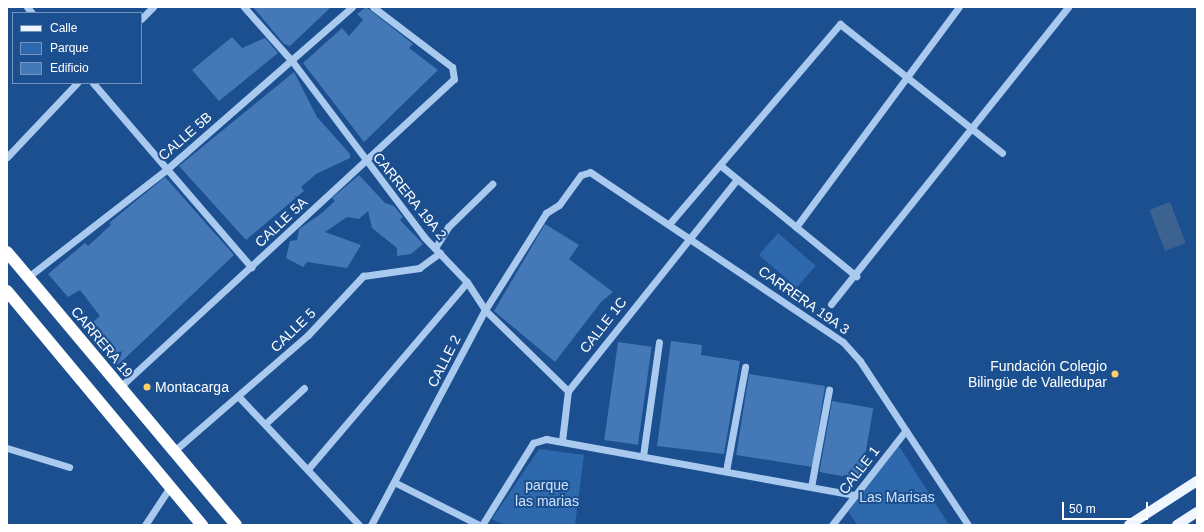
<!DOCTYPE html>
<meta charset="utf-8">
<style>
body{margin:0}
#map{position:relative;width:1204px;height:532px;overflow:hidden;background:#1b4f8f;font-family:Helvetica,sans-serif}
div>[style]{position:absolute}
.green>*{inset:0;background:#2e69ad;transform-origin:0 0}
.water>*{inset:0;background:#3c6290;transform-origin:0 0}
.building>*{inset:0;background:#4478b7;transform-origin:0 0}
.minor>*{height:7px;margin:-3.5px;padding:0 3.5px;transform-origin:3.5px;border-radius:3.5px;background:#a9c9ee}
.major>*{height:10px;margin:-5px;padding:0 5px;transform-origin:5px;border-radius:5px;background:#f0f6ff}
.highway>*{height:12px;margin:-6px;padding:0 6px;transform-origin:6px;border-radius:6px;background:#fff}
.dots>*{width:11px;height:11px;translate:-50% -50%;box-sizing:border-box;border:2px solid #1b4f8f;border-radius:50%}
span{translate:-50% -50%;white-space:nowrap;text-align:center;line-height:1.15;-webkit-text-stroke:4px #1b4f8f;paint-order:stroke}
.street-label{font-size:14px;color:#fff}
.poi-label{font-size:14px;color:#fff}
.right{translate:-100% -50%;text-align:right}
.left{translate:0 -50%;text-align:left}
.park-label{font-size:14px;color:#cfe3fa}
.frame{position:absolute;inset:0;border:8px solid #fff;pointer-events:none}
.legend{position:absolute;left:12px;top:12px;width:130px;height:72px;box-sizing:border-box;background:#1b4f8f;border:1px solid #7695bc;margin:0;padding:5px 7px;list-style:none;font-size:12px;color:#fff}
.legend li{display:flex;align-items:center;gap:8px;height:20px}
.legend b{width:20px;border:1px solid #7695bc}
.scale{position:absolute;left:1062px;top:502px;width:86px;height:18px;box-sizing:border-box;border:2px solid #fff;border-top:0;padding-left:5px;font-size:12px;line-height:14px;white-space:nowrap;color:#fff;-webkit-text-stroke:3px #1b4f8f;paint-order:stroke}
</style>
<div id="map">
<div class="green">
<i style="left:778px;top:233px;width:50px;height:29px;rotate:41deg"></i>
<i style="clip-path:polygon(899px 446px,949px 525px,857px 525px,848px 511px)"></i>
<i style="clip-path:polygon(539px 449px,584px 455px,575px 525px,504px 525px,492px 519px)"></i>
</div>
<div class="water">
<i style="left:1170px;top:202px;width:44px;height:22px;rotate:69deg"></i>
</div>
<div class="building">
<i style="clip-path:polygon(253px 7px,331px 7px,290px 46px,284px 44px)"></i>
<i style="clip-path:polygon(366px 7px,413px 44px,409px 48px,438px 70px,364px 142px,303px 63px,342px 28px,349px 36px,363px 20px,357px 14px)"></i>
<i style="clip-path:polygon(232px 37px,242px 48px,265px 38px,278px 53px,219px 101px,192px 70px)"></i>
<i style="clip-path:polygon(294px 72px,317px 117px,350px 154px,350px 158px,316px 174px,301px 187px,304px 191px,246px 240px,179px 166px)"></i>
<i style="clip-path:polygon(359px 175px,385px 203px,394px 206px,403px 217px,400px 220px,423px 244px,411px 254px,397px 256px,397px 248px,372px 228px,368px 211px,359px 219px,347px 217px,325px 232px,361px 245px,347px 268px,307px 262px,303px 267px,286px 258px,290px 241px,297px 240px,299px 229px,322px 213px,335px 201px,332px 198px)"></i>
<i style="clip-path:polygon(165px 177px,234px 255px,118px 365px,86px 328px,100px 316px,80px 290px,68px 297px,48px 274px,85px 243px,88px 246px,111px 225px,109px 223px)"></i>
<i style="clip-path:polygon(545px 224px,579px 245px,569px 259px,613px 292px,601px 302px,555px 362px,494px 311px)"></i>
<i style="clip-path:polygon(671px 341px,702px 345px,701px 355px,740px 361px,724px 454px,657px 446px)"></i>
<i style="left:618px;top:342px;width:34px;height:99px;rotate:8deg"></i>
<i style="left:749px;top:374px;width:77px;height:82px;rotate:9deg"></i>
<i style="left:832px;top:401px;width:42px;height:72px;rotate:10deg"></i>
</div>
<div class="minor">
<i style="left:27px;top:7px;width:8px;rotate:50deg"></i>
<i style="left:244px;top:7px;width:72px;rotate:48.4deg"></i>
<i style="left:292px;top:61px;width:220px;rotate:53.1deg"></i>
<i style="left:424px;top:237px;width:62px;rotate:46.3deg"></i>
<i style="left:467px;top:282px;width:33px;rotate:57deg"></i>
<i style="left:485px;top:310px;width:116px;rotate:44.3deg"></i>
<i style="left:141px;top:19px;width:17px;rotate:-45deg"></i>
<i style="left:93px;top:83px;width:243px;rotate:49.3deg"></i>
<i style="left:7px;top:157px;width:102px;rotate:-46.6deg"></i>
<i style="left:720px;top:165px;width:176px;rotate:39.2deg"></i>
<i style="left:670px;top:223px;width:262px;rotate:-49.5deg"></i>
<i style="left:840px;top:24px;width:207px;rotate:38.5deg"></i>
<i style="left:796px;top:227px;width:274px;rotate:-53.5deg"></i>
<i style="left:435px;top:248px;width:25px;rotate:-58deg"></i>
<i style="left:448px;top:227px;width:62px;rotate:-44.3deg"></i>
<i style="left:28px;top:277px;width:176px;rotate:-37.8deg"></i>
<i style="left:167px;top:169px;width:246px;rotate:-41.2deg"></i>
<i style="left:831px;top:304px;width:380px;rotate:-51.4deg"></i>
<i style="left:120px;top:387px;width:454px;rotate:-42.7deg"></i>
<i style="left:454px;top:79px;width:12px;rotate:-99deg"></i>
<i style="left:452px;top:67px;width:99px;rotate:-142.8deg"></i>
<i style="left:239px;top:397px;width:175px;rotate:46.8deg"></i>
<i style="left:265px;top:424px;width:53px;rotate:-42.7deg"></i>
<i style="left:562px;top:441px;width:50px;rotate:-83.2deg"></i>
<i style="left:568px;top:391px;width:271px;rotate:-51.4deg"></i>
<i style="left:7px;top:448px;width:65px;rotate:17deg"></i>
<i style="left:174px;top:451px;width:177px;rotate:-40.9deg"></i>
<i style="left:308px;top:335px;width:81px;rotate:-47deg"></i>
<i style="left:363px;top:276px;width:57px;rotate:-8.1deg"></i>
<i style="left:419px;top:268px;width:26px;rotate:-36deg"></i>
<i style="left:643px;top:456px;width:115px;rotate:-82deg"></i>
<i style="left:308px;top:469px;width:245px;rotate:-49.6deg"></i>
<i style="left:726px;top:471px;width:106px;rotate:-79.6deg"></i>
<i style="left:396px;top:483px;width:93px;rotate:26.8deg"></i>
<i style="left:811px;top:487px;width:99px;rotate:-79.5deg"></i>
<i style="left:145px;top:525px;width:45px;rotate:-56.7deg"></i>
<i style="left:371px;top:525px;width:243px;rotate:-62.1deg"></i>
<i style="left:485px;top:310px;width:115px;rotate:-57.8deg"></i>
<i style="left:546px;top:213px;width:15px;rotate:-32deg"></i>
<i style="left:559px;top:205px;width:37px;rotate:-54deg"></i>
<i style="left:581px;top:175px;width:9px;rotate:-18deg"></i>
<i style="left:590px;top:172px;width:305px;rotate:33.9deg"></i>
<i style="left:843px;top:342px;width:25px;rotate:48deg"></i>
<i style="left:860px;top:361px;width:196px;rotate:56.6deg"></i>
<i style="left:482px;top:525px;width:97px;rotate:-58.1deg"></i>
<i style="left:533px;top:443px;width:14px;rotate:-17deg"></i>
<i style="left:546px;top:439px;width:314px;rotate:10.3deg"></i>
<i style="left:832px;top:525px;width:120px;rotate:-52.1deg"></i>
</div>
<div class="major">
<i style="left:1129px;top:525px;width:81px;rotate:-32.9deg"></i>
<i style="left:1177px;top:525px;width:24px;rotate:-33deg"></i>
</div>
<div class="highway">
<i style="left:7px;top:252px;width:356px;rotate:50deg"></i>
<i style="left:7px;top:291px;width:305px;rotate:50.2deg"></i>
</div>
<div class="dots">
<i style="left:1115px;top:374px;background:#ffd166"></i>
<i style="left:147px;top:387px;background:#ffd166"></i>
</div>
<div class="street-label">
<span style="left:185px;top:136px;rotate:-41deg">CALLE 5B</span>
<span style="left:410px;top:196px;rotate:51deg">CARRERA 19A 2</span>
<span style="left:281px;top:222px;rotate:-43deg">CALLE 5A</span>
<span style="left:804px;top:300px;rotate:35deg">CARRERA 19A 3</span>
<span style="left:603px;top:325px;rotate:-52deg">CALLE 1C</span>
<span style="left:293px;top:330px;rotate:-44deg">CALLE 5</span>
<span style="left:102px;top:342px;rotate:50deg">CARRERA 19</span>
<span style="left:444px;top:361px;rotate:-63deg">CALLE 2</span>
<span style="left:859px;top:470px;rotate:-52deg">CALLE 1</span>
</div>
<div class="poi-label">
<span class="right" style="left:1107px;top:374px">Fundación Colegio<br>Bilingüe de Valledupar</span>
<span class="left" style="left:155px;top:387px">Montacarga</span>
</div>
<div class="park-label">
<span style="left:547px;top:493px">parque<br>las marias</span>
<span style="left:897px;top:497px">Las Marisas</span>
</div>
<div class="frame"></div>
<ul class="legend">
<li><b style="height:5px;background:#f0f6ff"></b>Calle</li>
<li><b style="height:11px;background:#2e69ad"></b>Parque</li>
<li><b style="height:11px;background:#4478b7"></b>Edificio</li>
</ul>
<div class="scale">50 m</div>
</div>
